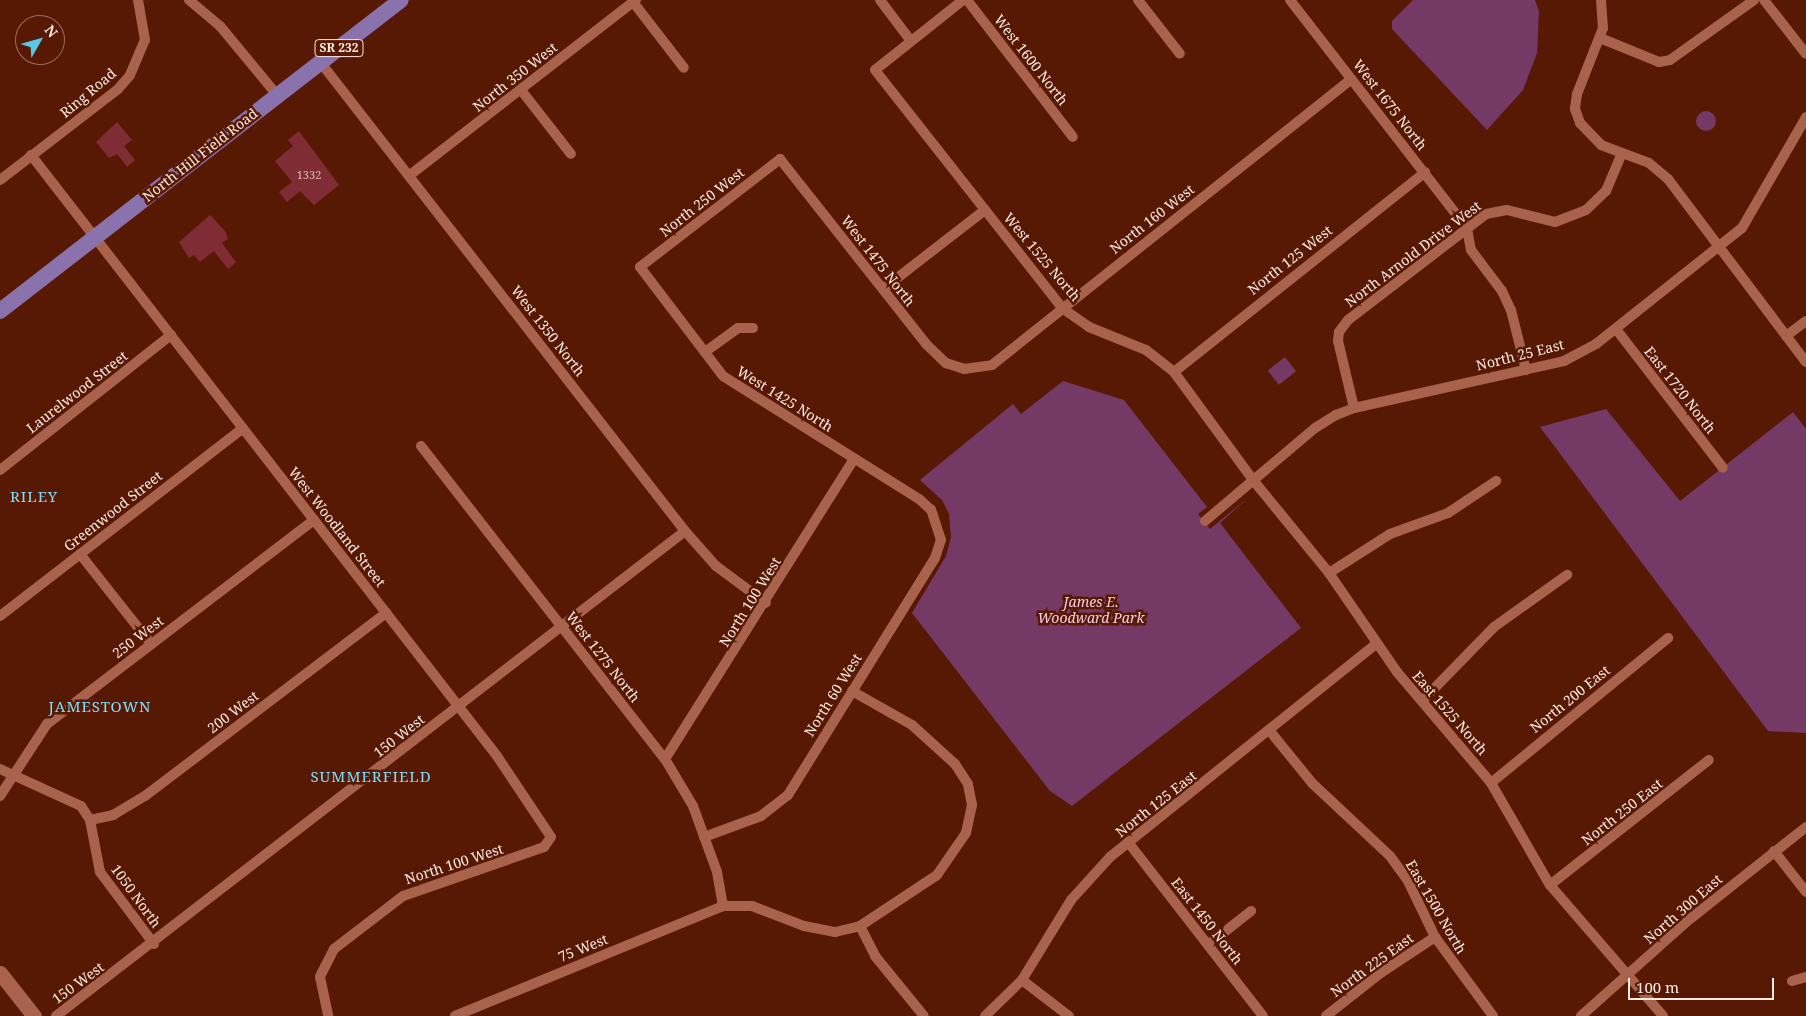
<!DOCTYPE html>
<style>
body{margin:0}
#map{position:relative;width:1806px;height:1016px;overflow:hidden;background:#581904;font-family:"Noto Serif",serif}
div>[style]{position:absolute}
.green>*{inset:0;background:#753966;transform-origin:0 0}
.round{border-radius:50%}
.building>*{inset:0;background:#802c34}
.minor>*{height:10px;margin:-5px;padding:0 5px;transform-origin:5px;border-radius:5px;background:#a9634d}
.secondary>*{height:15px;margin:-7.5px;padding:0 7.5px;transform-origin:7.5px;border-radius:7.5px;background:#a9634d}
.primary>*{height:16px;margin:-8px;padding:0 8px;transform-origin:8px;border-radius:8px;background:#8a73ac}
span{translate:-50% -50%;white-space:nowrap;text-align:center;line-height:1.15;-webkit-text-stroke:5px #581904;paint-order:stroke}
.number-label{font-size:11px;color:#dcbbba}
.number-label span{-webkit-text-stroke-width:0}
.shield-label span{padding:1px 4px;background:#581904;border:1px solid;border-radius:4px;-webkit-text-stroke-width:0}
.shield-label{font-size:12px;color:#fbebe6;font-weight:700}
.street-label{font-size:14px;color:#fbebe6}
.park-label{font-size:14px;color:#f5cce8;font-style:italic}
.neighbourhood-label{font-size:15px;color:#7ddffa;letter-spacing:1px}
.north{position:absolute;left:15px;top:15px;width:50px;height:50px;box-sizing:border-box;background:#581904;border:1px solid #996d5e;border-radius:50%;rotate:52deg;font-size:14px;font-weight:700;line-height:20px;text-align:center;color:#fbebe6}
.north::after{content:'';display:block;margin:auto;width:18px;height:22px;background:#59c8e5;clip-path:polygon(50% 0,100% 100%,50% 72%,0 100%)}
.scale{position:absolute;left:1628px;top:978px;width:146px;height:22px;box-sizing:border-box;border:2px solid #fbebe6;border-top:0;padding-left:6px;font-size:15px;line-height:18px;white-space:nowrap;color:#fbebe6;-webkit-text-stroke:4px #581904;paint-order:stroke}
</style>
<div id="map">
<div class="green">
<i style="clip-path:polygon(1413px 0,1535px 0,1539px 11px,1537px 53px,1523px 90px,1487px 130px,1392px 29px,1392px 21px)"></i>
<i class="round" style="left:1696px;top:111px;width:20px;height:20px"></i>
<i style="left:1285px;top:357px;width:18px;height:22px;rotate:52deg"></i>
<i style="clip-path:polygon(1063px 381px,1124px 400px,1207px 507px,1198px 514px,1210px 529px,1249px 497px,1220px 523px,1301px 628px,1072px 806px,1050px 791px,912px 613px,946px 556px,951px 537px,949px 514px,942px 500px,920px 480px,1013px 404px,1021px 414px)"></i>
<i style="clip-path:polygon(1606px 409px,1680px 501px,1793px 412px,1806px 429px,1806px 733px,1768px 731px,1540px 427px)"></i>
</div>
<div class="building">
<i style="clip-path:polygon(117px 122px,132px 140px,124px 146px,135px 160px,127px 167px,117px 154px,109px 158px,96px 142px)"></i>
<i style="clip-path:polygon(299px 131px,339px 185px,314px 205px,300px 191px,287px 202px,279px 192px,292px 182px,275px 161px,293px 146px,288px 140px)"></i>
<i style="clip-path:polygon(210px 215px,225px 231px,228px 239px,222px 243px,236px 262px,228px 269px,214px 251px,200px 262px,194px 255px,189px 258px,179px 242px)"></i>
</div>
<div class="minor">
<i style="left:189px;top:0;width:40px;rotate:40deg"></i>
<i style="left:220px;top:26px;width:89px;rotate:50.4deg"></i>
<i style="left:880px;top:0;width:51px;rotate:52.9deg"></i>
<i style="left:963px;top:0;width:112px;rotate:141.5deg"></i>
<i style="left:875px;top:70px;width:303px;rotate:51.8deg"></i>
<i style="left:1062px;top:308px;width:33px;rotate:35deg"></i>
<i style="left:1089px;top:327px;width:61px;rotate:22deg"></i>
<i style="left:1146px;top:350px;width:36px;rotate:38deg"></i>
<i style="left:1174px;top:372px;width:134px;rotate:53.8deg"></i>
<i style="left:1253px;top:480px;width:120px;rotate:50.7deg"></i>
<i style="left:1329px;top:573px;width:120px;rotate:55.5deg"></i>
<i style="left:1397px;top:672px;width:145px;rotate:49.7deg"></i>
<i style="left:1491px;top:783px;width:118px;rotate:60deg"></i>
<i style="left:1550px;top:885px;width:173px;rotate:49.2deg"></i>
<i style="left:967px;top:0;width:173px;rotate:52.3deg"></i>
<i style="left:1138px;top:0;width:68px;rotate:52.1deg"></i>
<i style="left:1290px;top:0;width:289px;rotate:52.2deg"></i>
<i style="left:1467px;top:228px;width:22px;rotate:80deg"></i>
<i style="left:1471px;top:250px;width:51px;rotate:52.9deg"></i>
<i style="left:1502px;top:291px;width:21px;rotate:65deg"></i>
<i style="left:1511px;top:310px;width:62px;rotate:76deg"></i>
<i style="left:1601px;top:0;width:28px;rotate:86deg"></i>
<i style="left:1603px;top:28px;width:71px;rotate:111.5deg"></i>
<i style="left:1577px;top:94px;width:15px;rotate:98deg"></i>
<i style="left:1575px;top:109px;width:15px;rotate:70deg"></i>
<i style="left:1580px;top:123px;width:30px;rotate:46deg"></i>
<i style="left:1601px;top:145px;width:51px;rotate:20.6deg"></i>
<i style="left:1649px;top:163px;width:25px;rotate:40deg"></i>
<i style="left:1668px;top:179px;width:229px;rotate:53deg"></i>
<i style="left:1764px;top:0;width:68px;rotate:52.1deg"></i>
<i style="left:633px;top:2px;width:83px;rotate:52.3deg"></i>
<i style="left:1600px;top:38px;width:64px;rotate:22.1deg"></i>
<i style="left:1659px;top:62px;width:11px;rotate:-10deg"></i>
<i style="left:1670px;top:60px;width:103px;rotate:-35.5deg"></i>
<i style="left:321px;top:63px;width:593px;rotate:52.13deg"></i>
<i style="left:685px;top:531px;width:47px;rotate:48.5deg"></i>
<i style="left:716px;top:566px;width:62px;rotate:36.5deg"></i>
<i style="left:521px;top:90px;width:81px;rotate:52deg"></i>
<i style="left:31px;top:155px;width:760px;rotate:52.21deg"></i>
<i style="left:497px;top:756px;width:97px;rotate:56.3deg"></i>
<i style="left:551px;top:837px;width:12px;rotate:125deg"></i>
<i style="left:544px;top:847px;width:149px;rotate:160.8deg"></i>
<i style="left:403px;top:896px;width:87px;rotate:142.5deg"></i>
<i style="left:334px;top:949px;width:31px;rotate:117deg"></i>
<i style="left:320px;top:977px;width:40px;rotate:78deg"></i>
<i style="left:410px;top:175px;width:286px;rotate:-37.8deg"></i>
<i style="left:0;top:180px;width:149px;rotate:-37.6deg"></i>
<i style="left:118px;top:89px;width:18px;rotate:-49deg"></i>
<i style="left:130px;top:75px;width:38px;rotate:-67deg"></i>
<i style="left:145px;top:40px;width:41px;rotate:-99.9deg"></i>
<i style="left:883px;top:289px;width:129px;rotate:-37.8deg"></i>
<i style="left:1616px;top:329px;width:175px;rotate:52.4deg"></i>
<i style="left:1786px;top:336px;width:25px;rotate:-37deg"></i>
<i style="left:705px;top:352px;width:41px;rotate:-36deg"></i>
<i style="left:738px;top:328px;width:15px"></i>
<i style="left:1174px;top:372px;width:321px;rotate:-38.5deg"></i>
<i style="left:1354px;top:408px;width:69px;rotate:-103.4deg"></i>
<i style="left:1338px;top:341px;width:9px;rotate:-84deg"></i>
<i style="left:1339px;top:332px;width:15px;rotate:-53deg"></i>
<i style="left:1348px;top:320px;width:174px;rotate:-37.5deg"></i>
<i style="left:1486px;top:214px;width:21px;rotate:-11deg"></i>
<i style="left:1507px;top:210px;width:49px;rotate:14deg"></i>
<i style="left:1555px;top:222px;width:33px;rotate:-21deg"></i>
<i style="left:1586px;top:210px;width:28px;rotate:-44deg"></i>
<i style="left:1606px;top:191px;width:41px;rotate:-67.2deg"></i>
<i style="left:421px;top:446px;width:397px;rotate:52.1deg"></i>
<i style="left:665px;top:759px;width:55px;rotate:59.2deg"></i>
<i style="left:693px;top:806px;width:70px;rotate:70deg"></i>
<i style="left:717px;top:872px;width:35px;rotate:80deg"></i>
<i style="left:0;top:470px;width:218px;rotate:-38.3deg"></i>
<i style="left:1205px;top:521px;width:144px;rotate:-40.2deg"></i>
<i style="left:1315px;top:428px;width:25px;rotate:-32deg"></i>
<i style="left:1336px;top:415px;width:19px;rotate:-21deg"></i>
<i style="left:1354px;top:408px;width:215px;rotate:-12.6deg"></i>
<i style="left:1564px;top:361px;width:36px;rotate:-28deg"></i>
<i style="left:1596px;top:344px;width:186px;rotate:-38.5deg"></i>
<i style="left:1742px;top:228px;width:128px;rotate:-60deg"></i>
<i style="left:80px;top:554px;width:115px;rotate:51.7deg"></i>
<i style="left:1329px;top:573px;width:72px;rotate:-32.6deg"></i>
<i style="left:1390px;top:534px;width:62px;rotate:-19.9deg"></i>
<i style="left:1448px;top:513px;width:58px;rotate:-33.7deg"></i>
<i style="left:0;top:616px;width:307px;rotate:-37.7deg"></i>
<i style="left:1422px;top:701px;width:103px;rotate:-45.8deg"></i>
<i style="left:1494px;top:627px;width:90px;rotate:-35.5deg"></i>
<i style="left:1269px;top:730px;width:68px;rotate:50.9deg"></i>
<i style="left:1312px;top:783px;width:107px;rotate:43.1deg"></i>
<i style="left:1390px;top:856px;width:29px;rotate:54deg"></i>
<i style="left:1407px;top:879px;width:64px;rotate:64.2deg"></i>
<i style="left:1435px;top:937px;width:98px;rotate:53.7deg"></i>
<i style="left:665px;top:759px;width:355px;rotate:-57.8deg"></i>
<i style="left:0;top:769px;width:89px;rotate:24.6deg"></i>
<i style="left:81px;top:806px;width:17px;rotate:57deg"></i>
<i style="left:90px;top:820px;width:53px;rotate:79.1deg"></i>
<i style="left:100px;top:872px;width:90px;rotate:53.1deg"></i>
<i style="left:1491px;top:783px;width:229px;rotate:-39.3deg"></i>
<i style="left:0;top:796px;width:86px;rotate:-56.9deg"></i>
<i style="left:47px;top:724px;width:336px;rotate:-37.4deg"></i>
<i style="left:90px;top:820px;width:24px;rotate:-12deg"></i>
<i style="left:113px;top:815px;width:37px;rotate:-31deg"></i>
<i style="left:145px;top:796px;width:303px;rotate:-37.2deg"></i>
<i style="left:704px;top:837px;width:61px;rotate:-20.2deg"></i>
<i style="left:761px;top:816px;width:34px;rotate:-38deg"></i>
<i style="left:788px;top:795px;width:279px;rotate:-58.2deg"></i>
<i style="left:935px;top:558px;width:19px;rotate:-72deg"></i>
<i style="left:941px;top:540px;width:32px;rotate:-108deg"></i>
<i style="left:931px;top:510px;width:16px;rotate:-137deg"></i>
<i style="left:919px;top:499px;width:231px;rotate:-147.9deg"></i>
<i style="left:723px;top:376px;width:137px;rotate:-127.3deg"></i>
<i style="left:640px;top:267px;width:177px;rotate:-37.6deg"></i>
<i style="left:780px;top:159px;width:236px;rotate:51.7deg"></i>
<i style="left:926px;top:344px;width:28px;rotate:44deg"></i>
<i style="left:946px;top:363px;width:19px;rotate:18deg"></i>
<i style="left:964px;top:369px;width:28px;rotate:-8deg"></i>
<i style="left:992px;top:365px;width:459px;rotate:-38.5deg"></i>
<i style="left:1128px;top:842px;width:220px;rotate:52.2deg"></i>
<i style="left:1774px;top:851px;width:52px;rotate:52deg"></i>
<i style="left:1550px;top:885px;width:202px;rotate:-38.2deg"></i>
<i style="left:860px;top:926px;width:34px;rotate:63deg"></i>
<i style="left:875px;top:956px;width:77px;rotate:50.8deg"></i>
<i style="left:1208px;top:945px;width:55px;rotate:-38.3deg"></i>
<i style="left:1022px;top:980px;width:59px;rotate:37.5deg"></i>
<i style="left:1792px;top:981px;width:15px;rotate:-16deg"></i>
<i style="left:56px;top:1016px;width:794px;rotate:-37.63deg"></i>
<i style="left:455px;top:1016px;width:290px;rotate:-22.3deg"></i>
<i style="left:723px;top:906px;width:29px"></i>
<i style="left:752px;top:906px;width:56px;rotate:21deg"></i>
<i style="left:804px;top:926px;width:32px;rotate:11deg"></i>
<i style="left:835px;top:932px;width:26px;rotate:-13deg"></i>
<i style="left:860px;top:926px;width:92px;rotate:-33.5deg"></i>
<i style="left:937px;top:875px;width:51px;rotate:-55.4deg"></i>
<i style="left:966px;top:833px;width:29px;rotate:-78deg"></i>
<i style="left:972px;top:805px;width:21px;rotate:-101deg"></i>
<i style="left:968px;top:784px;width:24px;rotate:-123deg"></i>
<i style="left:955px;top:764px;width:58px;rotate:-137.8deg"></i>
<i style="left:912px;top:725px;width:69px;rotate:-150.5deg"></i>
<i style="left:985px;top:1016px;width:52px;rotate:-44.2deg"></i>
<i style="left:1022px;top:980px;width:94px;rotate:-58.5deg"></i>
<i style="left:1071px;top:900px;width:58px;rotate:-47.8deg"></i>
<i style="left:1110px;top:857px;width:341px;rotate:-38.7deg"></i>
<i style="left:1326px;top:1016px;width:71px;rotate:-38.2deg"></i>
<i style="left:1382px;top:972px;width:64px;rotate:-33.4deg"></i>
<i style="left:1581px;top:1016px;width:146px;rotate:-41.7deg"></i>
<i style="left:1690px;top:919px;width:148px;rotate:-38.4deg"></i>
</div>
<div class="secondary">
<i style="left:0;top:973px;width:55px;rotate:51.7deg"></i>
</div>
<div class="primary">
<i style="left:0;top:311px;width:507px;rotate:-37.8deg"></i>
</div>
<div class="number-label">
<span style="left:309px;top:175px">1332</span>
</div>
<div class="shield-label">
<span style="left:339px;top:48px">SR 232</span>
</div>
<div class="street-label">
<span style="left:1031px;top:60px;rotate:52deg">West 1600 North</span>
<span style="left:515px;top:77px;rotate:-38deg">North 350 West</span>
<span style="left:88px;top:93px;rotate:-40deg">Ring Road</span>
<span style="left:1390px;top:105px;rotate:52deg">West 1675 North</span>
<span style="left:200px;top:155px;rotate:-38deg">North Hill Field Road</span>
<span style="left:702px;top:202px;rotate:-38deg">North 250 West</span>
<span style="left:1152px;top:219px;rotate:-38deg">North 160 West</span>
<span style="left:1413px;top:254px;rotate:-37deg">North Arnold Drive West</span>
<span style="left:1042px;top:257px;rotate:50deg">West 1525 North</span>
<span style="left:1290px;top:260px;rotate:-38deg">North 125 West</span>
<span style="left:878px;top:261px;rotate:52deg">West 1475 North</span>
<span style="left:548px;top:331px;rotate:52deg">West 1350 North</span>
<span style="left:1520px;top:355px;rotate:-14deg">North 25 East</span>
<span style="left:1680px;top:390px;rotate:52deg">East 1720 North</span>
<span style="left:77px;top:392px;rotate:-38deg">Laurelwood Street</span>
<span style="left:785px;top:399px;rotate:32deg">West 1425 North</span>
<span style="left:113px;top:511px;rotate:-38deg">Greenwood Street</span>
<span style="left:337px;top:527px;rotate:52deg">West Woodland Street</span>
<span style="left:750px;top:602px;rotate:-58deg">North 100 West</span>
<span style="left:138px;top:637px;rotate:-37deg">250 West</span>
<span style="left:603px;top:657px;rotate:52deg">West 1275 North</span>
<span style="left:833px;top:695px;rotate:-58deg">North 60 West</span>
<span style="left:1570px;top:699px;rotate:-39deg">North 200 East</span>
<span style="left:233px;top:712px;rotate:-37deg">200 West</span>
<span style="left:1450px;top:713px;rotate:49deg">East 1525 North</span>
<span style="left:399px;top:736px;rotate:-38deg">150 West</span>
<span style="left:1156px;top:804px;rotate:-38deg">North 125 East</span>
<span style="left:1622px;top:812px;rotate:-38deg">North 250 East</span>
<span style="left:454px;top:864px;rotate:-18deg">North 100 West</span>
<span style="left:136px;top:896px;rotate:54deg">1050 North</span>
<span style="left:1436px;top:907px;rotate:60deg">East 1500 North</span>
<span style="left:1683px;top:909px;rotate:-41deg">North 300 East</span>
<span style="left:1207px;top:921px;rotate:52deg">East 1450 North</span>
<span style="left:583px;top:948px;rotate:-22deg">75 West</span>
<span style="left:1372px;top:965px;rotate:-36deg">North 225 East</span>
<span style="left:78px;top:983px;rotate:-36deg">150 West</span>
</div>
<div class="park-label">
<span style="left:1091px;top:610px">James E.<br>Woodward Park</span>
</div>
<div class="neighbourhood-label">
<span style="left:34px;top:497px">RILEY</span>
<span style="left:100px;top:707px">JAMESTOWN</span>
<span style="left:371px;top:777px">SUMMERFIELD</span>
</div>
<div class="north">N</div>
<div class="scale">100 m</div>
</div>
